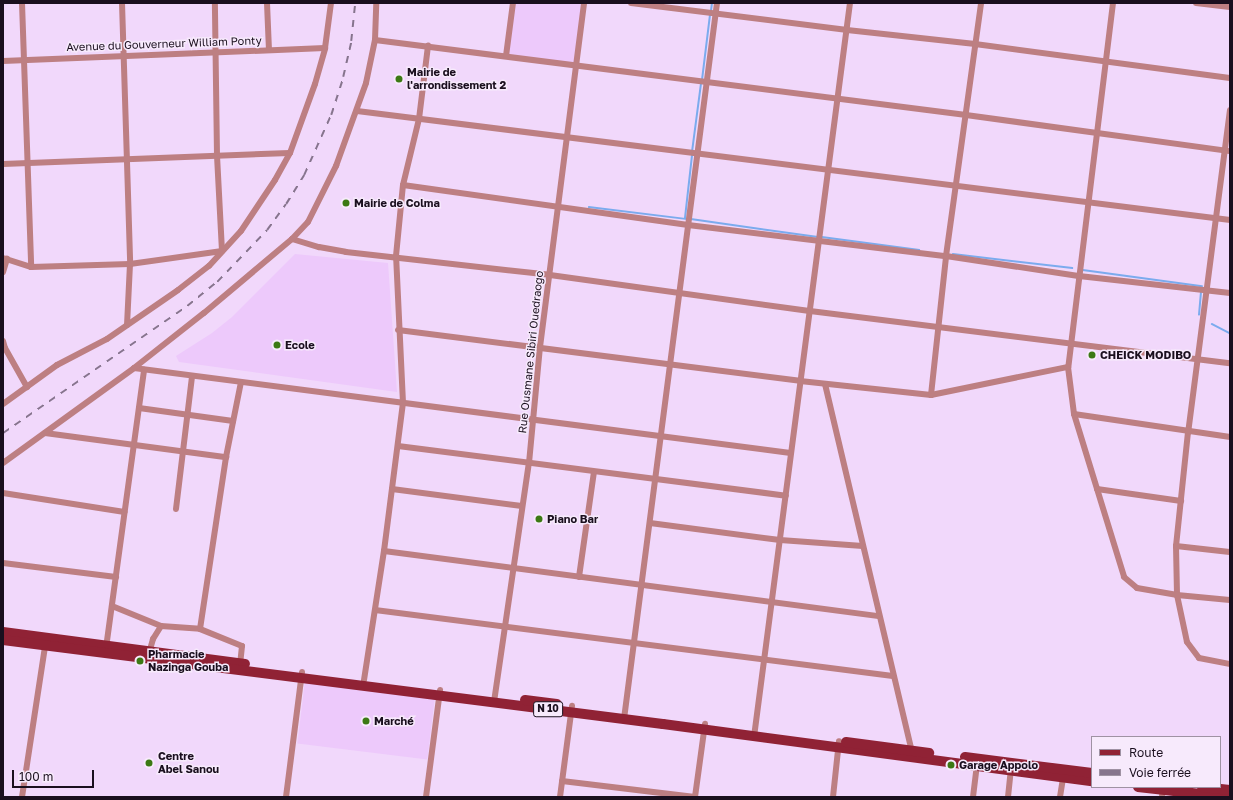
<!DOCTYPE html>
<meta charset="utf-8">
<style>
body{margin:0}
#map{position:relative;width:1233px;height:800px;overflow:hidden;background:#f1d8fb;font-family:"Golos Text",sans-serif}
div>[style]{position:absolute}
.built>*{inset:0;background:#edc9fb;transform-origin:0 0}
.stream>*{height:1.5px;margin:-0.75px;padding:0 0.75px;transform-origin:0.75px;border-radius:0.75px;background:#7babee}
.minor>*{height:6px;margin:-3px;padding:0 3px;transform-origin:3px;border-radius:3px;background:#bd7f82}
.primary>*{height:10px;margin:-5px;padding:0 5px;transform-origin:5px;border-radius:5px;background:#902235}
.rail>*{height:1.5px;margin-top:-0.75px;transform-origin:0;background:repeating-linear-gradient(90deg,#86748d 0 7px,transparent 0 14px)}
.dots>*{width:11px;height:11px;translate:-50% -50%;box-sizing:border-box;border:2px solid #f7eafc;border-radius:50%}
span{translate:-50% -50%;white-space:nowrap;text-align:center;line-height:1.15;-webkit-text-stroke:3px #f7eafc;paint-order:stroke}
.shield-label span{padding:1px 3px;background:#f7eafc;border:1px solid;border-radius:3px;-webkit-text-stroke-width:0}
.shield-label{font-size:10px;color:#1a0f1e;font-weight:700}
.street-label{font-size:11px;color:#1a0f1e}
.poi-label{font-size:11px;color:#1a0f1e;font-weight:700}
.left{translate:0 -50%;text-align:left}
.frame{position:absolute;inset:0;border:4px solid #1a0f1e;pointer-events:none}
.legend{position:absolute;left:1091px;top:736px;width:130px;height:52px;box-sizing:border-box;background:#f7eafc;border:1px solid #9f92a3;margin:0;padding:5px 7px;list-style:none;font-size:12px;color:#1a0f1e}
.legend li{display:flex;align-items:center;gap:8px;height:20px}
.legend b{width:20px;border:1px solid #9f92a3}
.scale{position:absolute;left:12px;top:770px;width:82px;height:18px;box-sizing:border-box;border:2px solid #1a0f1e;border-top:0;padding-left:5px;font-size:12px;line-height:14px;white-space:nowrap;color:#1a0f1e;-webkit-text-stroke:3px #f7eafc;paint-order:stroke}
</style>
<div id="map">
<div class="built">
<i style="clip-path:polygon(513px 3px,584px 3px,577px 66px,506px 56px)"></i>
<i style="clip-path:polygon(295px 254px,388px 263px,397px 392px,179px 362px,176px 356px,212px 333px,232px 317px)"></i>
<i style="left:305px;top:681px;width:131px;height:63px;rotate:7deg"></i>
</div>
<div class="stream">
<i style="left:711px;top:11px;width:8px;rotate:-83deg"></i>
<i style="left:702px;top:80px;width:65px;rotate:-83deg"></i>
<i style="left:692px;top:152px;width:69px;rotate:-82.5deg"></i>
<i style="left:589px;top:207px;width:99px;rotate:7deg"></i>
<i style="left:685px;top:218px;width:62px;rotate:-83.6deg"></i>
<i style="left:691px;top:219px;width:128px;rotate:8.1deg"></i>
<i style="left:822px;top:237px;width:98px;rotate:7.6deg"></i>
<i style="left:953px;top:254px;width:120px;rotate:6.7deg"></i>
<i style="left:1083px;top:270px;width:120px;rotate:7.7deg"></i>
<i style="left:1199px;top:315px;width:22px;rotate:-85deg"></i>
<i style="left:1212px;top:324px;width:20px;rotate:27deg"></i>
</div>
<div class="minor">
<i style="left:22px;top:3px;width:264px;rotate:88deg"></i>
<i style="left:122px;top:3px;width:261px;rotate:88.2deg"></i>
<i style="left:130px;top:264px;width:61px;rotate:92.8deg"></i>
<i style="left:267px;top:3px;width:47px;rotate:87.6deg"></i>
<i style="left:631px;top:3px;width:218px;rotate:7.1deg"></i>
<i style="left:847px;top:30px;width:129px;rotate:6.2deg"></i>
<i style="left:975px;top:44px;width:257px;rotate:7.6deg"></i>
<i style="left:1113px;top:3px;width:367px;rotate:97deg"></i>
<i style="left:1068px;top:367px;width:47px;rotate:82.7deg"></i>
<i style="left:1074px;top:414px;width:158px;rotate:8.4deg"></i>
<i style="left:1196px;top:3px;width:34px;rotate:7deg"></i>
<i style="left:375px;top:40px;width:596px;rotate:7.23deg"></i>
<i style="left:966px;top:115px;width:266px;rotate:7.8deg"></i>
<i style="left:506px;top:56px;width:53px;rotate:-82.5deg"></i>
<i style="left:3px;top:61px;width:322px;rotate:-2.3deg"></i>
<i style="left:1230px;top:110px;width:325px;rotate:97.4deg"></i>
<i style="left:1188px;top:432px;width:115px;rotate:96deg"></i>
<i style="left:1176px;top:546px;width:49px;rotate:88.8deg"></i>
<i style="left:1177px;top:595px;width:48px;rotate:78deg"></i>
<i style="left:1187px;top:642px;width:20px;rotate:53deg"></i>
<i style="left:1199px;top:658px;width:32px;rotate:11deg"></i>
<i style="left:357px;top:111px;width:880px;rotate:7.12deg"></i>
<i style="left:3px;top:164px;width:287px;rotate:-2.2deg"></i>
<i style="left:403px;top:185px;width:288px;rotate:8deg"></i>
<i style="left:688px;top:225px;width:260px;rotate:6.9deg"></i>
<i style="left:946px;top:256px;width:134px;rotate:8.6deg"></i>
<i style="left:1079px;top:276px;width:152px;rotate:6.4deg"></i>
<i style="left:292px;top:239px;width:28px;rotate:17deg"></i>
<i style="left:319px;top:247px;width:27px;rotate:10deg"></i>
<i style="left:346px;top:252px;width:205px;rotate:6.4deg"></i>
<i style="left:550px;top:275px;width:262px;rotate:7.9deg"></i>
<i style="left:810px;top:311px;width:423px;rotate:7.1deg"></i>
<i style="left:3px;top:258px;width:29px;rotate:18deg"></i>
<i style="left:31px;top:267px;width:99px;rotate:-1.7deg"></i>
<i style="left:130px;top:264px;width:93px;rotate:-8deg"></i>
<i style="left:222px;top:251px;width:96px;rotate:-93deg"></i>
<i style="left:217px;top:155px;width:152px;rotate:-90.8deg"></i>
<i style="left:3px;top:272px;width:14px;rotate:-73deg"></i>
<i style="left:398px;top:330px;width:405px;rotate:7.2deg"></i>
<i style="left:800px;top:381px;width:132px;rotate:6.1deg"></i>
<i style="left:931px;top:395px;width:140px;rotate:-11.6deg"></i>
<i style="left:3px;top:341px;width:7px;rotate:74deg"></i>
<i style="left:5px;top:348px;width:45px;rotate:60.6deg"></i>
<i style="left:134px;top:368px;width:662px;rotate:7.37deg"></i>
<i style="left:825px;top:384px;width:378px;rotate:76.7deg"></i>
<i style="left:931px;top:395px;width:140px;rotate:-83.8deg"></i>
<i style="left:946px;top:256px;width:255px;rotate:-82.1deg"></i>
<i style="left:3px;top:404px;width:67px;rotate:-35.8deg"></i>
<i style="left:57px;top:365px;width:56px;rotate:-27.5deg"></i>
<i style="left:107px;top:339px;width:86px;rotate:-34.6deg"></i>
<i style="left:178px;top:290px;width:39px;rotate:-38deg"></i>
<i style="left:209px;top:266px;width:47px;rotate:-47.6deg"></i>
<i style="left:241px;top:231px;width:61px;rotate:-56.3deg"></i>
<i style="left:275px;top:180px;width:31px;rotate:-61deg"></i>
<i style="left:290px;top:153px;width:73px;rotate:-70.1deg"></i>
<i style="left:315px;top:84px;width:37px;rotate:-74deg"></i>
<i style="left:325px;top:48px;width:45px;rotate:-82.4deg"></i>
<i style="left:139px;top:408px;width:95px;rotate:7.9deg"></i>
<i style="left:1074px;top:414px;width:170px;rotate:72.9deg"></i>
<i style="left:1124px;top:577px;width:17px;rotate:40deg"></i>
<i style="left:1137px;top:588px;width:41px;rotate:9.9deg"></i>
<i style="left:1177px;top:595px;width:53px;rotate:5.4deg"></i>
<i style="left:45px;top:433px;width:183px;rotate:7.6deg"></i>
<i style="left:398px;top:446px;width:391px;rotate:7.3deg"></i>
<i style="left:3px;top:463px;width:162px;rotate:-35.9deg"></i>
<i style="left:134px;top:368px;width:89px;rotate:-38.2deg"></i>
<i style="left:204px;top:313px;width:115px;rotate:-40.1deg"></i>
<i style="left:292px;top:239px;width:23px;rotate:-47deg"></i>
<i style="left:308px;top:222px;width:63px;rotate:-63.4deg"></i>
<i style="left:336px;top:166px;width:88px;rotate:-70.1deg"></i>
<i style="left:366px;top:83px;width:44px;rotate:-78.2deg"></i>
<i style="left:375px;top:40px;width:37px;rotate:-88deg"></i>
<i style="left:392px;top:489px;width:131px;rotate:7.5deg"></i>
<i style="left:1097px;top:489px;width:85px;rotate:8.1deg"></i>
<i style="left:3px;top:493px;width:123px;rotate:8.9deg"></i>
<i style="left:176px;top:509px;width:134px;rotate:-83.1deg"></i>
<i style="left:650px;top:523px;width:131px;rotate:7.5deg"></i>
<i style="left:780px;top:540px;width:83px;rotate:4.1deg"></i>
<i style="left:1176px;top:546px;width:54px;rotate:6.3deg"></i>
<i style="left:384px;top:551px;width:499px;rotate:7.5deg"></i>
<i style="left:3px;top:563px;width:114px;rotate:7.1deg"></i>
<i style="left:579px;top:577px;width:106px;rotate:-81.9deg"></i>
<i style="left:112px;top:606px;width:53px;rotate:22.2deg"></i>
<i style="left:161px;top:626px;width:39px;rotate:4deg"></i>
<i style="left:375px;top:610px;width:522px;rotate:7.26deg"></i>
<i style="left:106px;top:648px;width:281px;rotate:-82.2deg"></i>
<i style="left:149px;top:653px;width:15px;rotate:-74deg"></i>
<i style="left:153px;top:639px;width:15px;rotate:-58deg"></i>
<i style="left:240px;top:665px;width:19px;rotate:-84deg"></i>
<i style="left:242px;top:646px;width:45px;rotate:-158deg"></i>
<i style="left:200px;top:629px;width:174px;rotate:-81.4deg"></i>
<i style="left:226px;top:457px;width:76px;rotate:-78.7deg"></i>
<i style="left:364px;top:680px;width:131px;rotate:-81.2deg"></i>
<i style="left:384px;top:551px;width:149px;rotate:-82.7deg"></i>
<i style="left:403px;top:403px;width:147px;rotate:-92.7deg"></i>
<i style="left:396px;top:256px;width:71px;rotate:-84.4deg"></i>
<i style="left:403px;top:185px;width:68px;rotate:-76.4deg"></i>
<i style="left:419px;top:119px;width:74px;rotate:-83deg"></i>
<i style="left:494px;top:702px;width:242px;rotate:-81.7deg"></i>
<i style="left:529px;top:463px;width:117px;rotate:-84.6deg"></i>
<i style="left:540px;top:347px;width:347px;rotate:-82.7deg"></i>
<i style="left:624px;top:719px;width:722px;rotate:-82.6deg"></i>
<i style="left:754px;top:737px;width:740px;rotate:-82.55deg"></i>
<i style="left:562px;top:781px;width:134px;rotate:6.9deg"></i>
<i style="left:22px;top:797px;width:153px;rotate:-81.3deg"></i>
<i style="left:286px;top:797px;width:126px;rotate:-82.7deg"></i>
<i style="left:426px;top:797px;width:108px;rotate:-82.5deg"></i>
<i style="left:560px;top:797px;width:92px;rotate:-82.5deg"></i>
<i style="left:695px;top:797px;width:74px;rotate:-82.2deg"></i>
<i style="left:833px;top:797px;width:56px;rotate:-83.9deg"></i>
<i style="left:973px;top:797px;width:32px;rotate:-83deg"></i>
<i style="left:1008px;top:797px;width:30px;rotate:-84deg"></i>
<i style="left:1060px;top:797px;width:19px;rotate:-81deg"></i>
<i style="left:1162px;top:797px;width:10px;rotate:-84deg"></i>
</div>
<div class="primary">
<i style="left:3px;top:632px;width:244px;rotate:7.5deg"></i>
<i style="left:3px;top:640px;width:665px;rotate:7.25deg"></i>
<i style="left:663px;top:724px;width:433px;rotate:7.6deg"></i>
<i style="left:525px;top:700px;width:32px;rotate:7deg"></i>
<i style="left:846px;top:742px;width:84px;rotate:7.5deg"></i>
<i style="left:965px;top:757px;width:128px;rotate:7.2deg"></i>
<i style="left:1138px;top:787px;width:90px;rotate:6.4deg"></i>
<i style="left:1202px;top:787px;width:28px;rotate:6deg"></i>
</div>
<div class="rail">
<i style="left:3px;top:433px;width:224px;rotate:-34.6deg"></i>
<i style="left:187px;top:306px;width:38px;rotate:-39deg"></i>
<i style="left:217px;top:282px;width:72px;rotate:-46.1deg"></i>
<i style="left:267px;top:230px;width:32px;rotate:-54deg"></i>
<i style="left:286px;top:204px;width:34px;rotate:-58deg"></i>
<i style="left:304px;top:175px;width:66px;rotate:-65.8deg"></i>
<i style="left:331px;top:115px;width:40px;rotate:-72deg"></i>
<i style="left:343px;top:77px;width:37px;rotate:-77deg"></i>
<i style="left:351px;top:41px;width:38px;rotate:-84deg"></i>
</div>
<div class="dots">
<i style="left:399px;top:79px;background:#3c7914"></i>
<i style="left:346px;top:203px;background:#3c7914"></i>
<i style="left:277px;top:345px;background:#3c7914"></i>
<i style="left:1092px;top:355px;background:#3c7914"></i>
<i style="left:539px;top:519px;background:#3c7914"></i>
<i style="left:140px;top:661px;background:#3c7914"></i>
<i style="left:366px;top:721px;background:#3c7914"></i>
<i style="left:149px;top:763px;background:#3c7914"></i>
<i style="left:951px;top:765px;background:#3c7914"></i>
</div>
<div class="shield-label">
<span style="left:548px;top:709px">N 10</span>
</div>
<div class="street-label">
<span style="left:164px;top:44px;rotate:-2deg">Avenue du Gouverneur William Ponty</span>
<span style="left:531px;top:352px;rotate:-84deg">Rue Ousmane Sibiri Ouedraogo</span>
</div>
<div class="poi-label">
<span class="left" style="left:407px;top:79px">Mairie de<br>l'arrondissement 2</span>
<span class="left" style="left:354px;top:203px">Mairie de Colma</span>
<span class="left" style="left:285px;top:345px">Ecole</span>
<span class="left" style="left:1100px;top:355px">CHEICK MODIBO</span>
<span class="left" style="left:547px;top:519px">Piano Bar</span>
<span class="left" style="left:148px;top:661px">Pharmacie<br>Nazinga Gouba</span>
<span class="left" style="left:374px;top:721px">Marché</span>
<span class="left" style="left:158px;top:763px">Centre<br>Abel Sanou</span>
<span class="left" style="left:959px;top:765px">Garage Appolo</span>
</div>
<div class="frame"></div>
<ul class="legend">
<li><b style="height:5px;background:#902235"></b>Route</li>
<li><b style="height:5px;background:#86748d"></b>Voie ferrée</li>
</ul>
<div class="scale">100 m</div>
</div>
